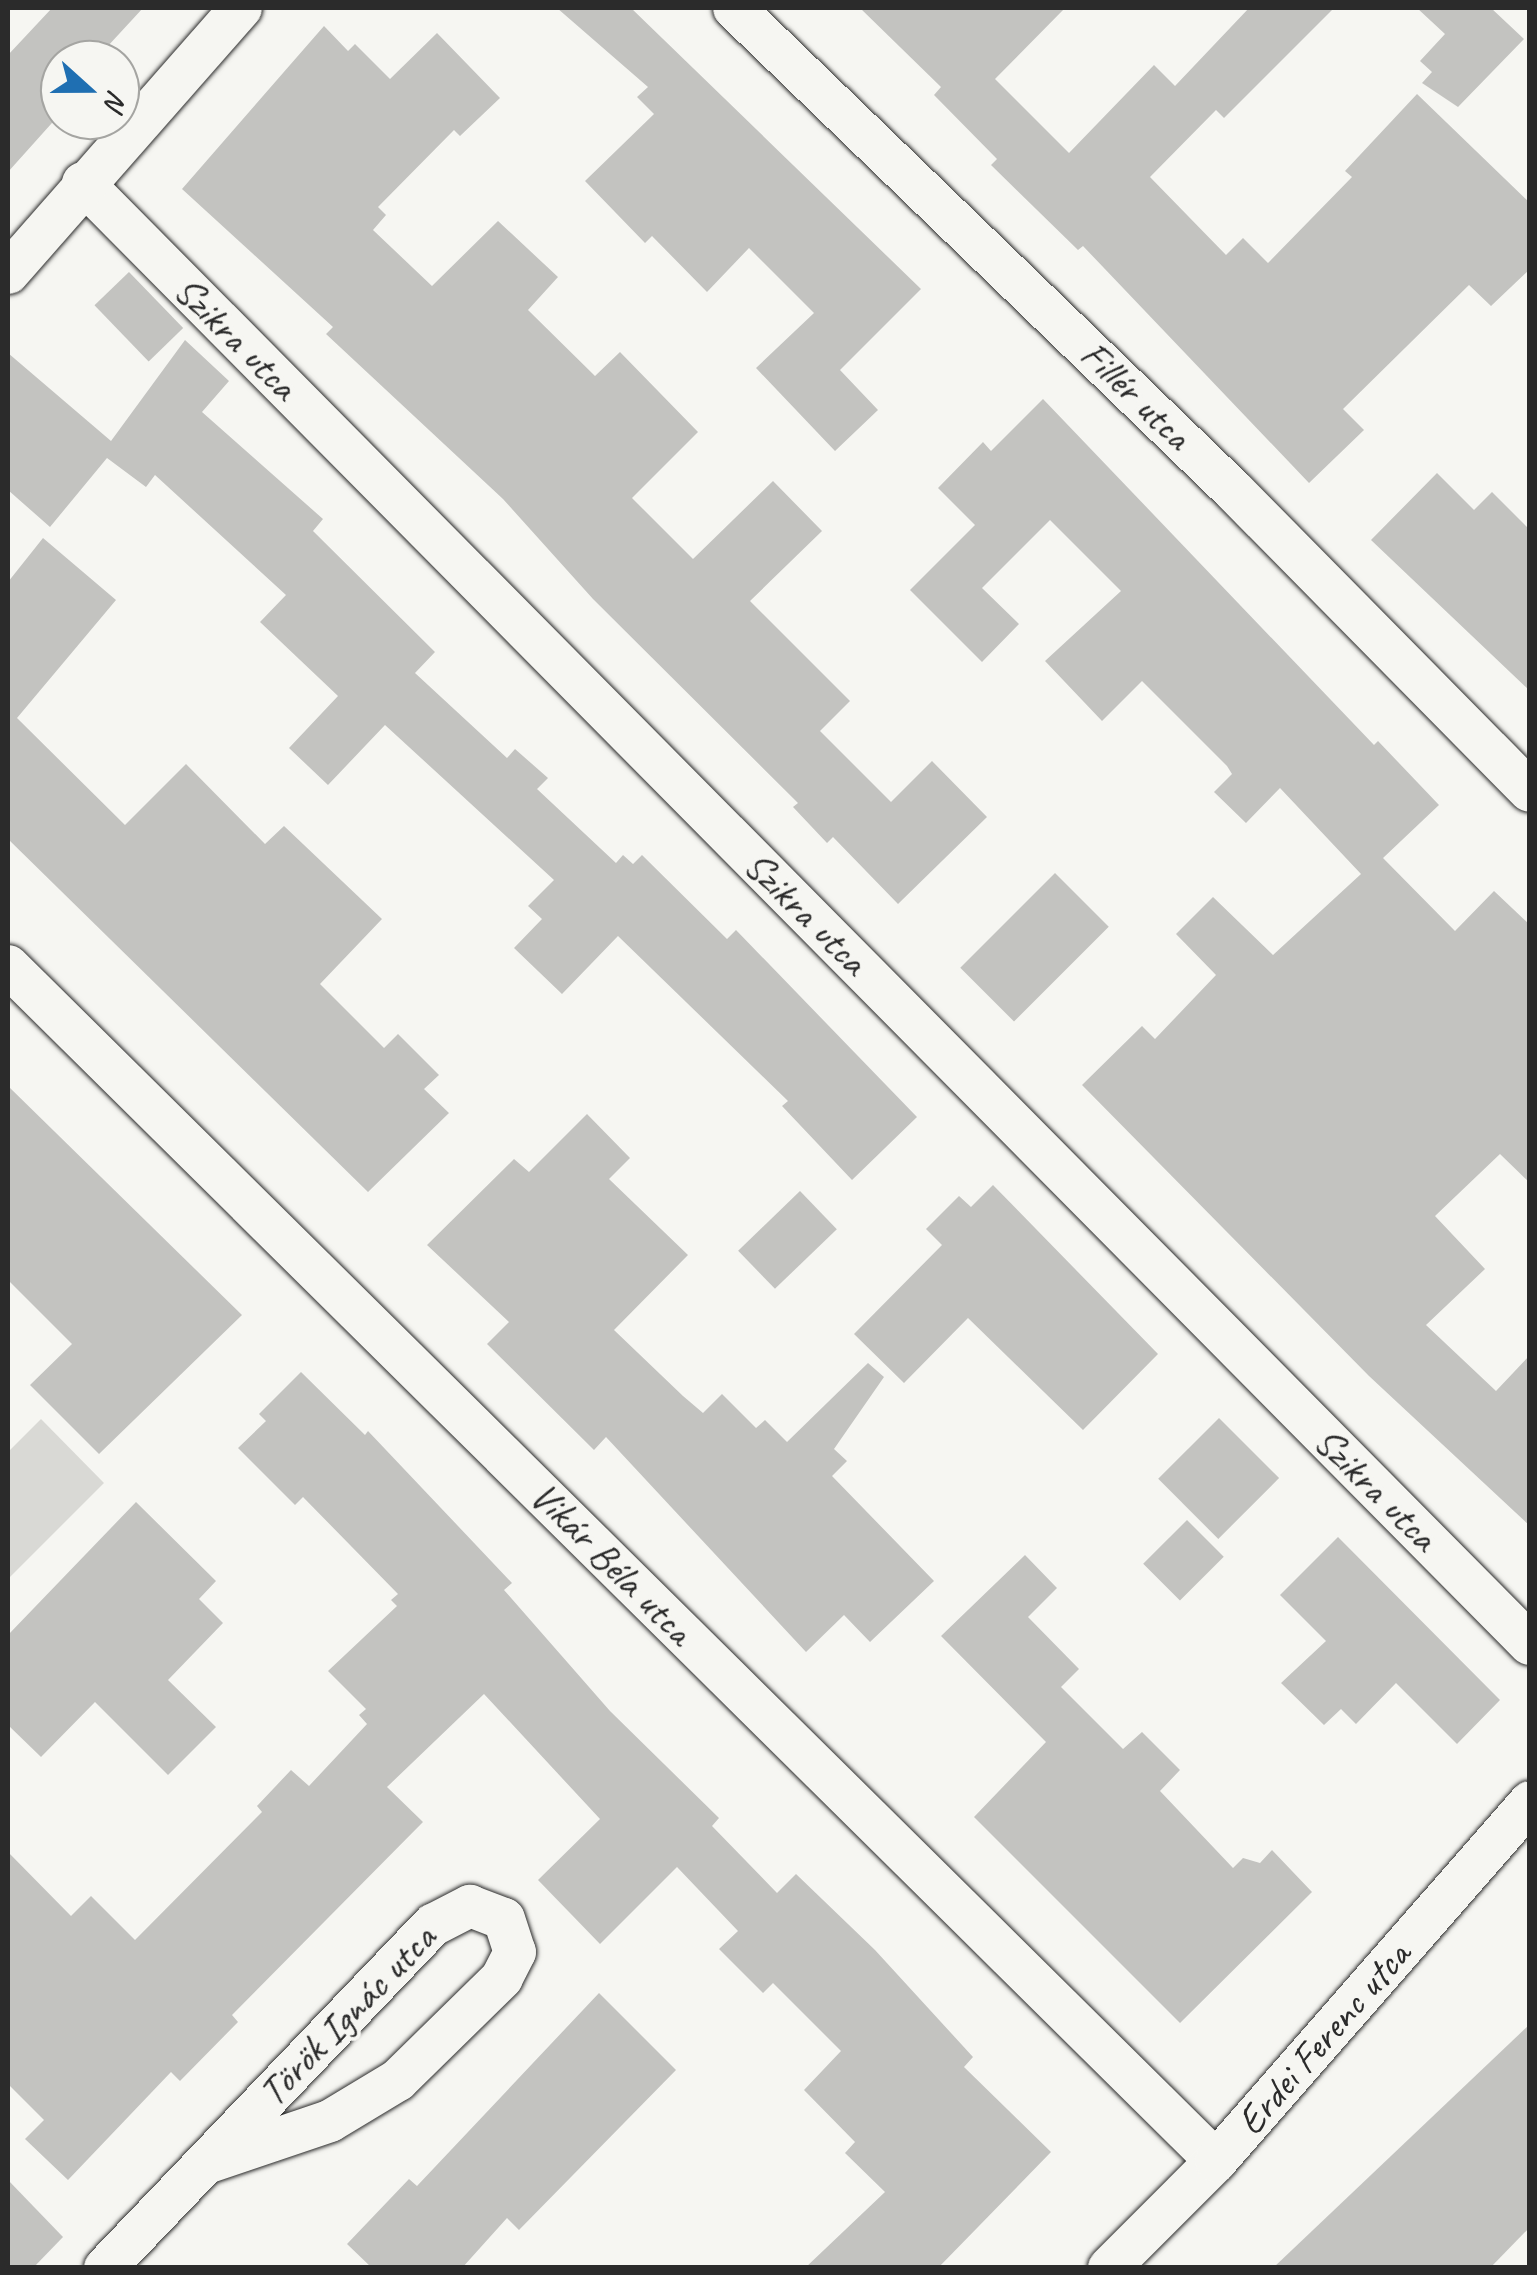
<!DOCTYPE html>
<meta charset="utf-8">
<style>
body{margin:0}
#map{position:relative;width:1537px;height:2275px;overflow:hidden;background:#f6f6f2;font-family:Caveat,sans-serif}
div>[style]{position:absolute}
.green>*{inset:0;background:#d9d9d5}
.building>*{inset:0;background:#c3c3c0;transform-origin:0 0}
.roads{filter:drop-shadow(0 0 2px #2b2b2b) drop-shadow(0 0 2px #2b2b2b)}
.street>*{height:42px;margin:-21px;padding:0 21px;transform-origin:21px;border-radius:21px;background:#f6f6f2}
span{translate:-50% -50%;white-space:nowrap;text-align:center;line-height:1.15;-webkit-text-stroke:8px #f6f6f2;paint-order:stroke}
.street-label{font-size:40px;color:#2b2b2b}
.frame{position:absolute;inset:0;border:10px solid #2b2b2b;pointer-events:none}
.north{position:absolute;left:40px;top:40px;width:100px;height:100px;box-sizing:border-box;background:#f6f6f2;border:2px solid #a5a5a2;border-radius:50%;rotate:111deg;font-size:28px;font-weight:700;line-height:40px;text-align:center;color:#2b2b2b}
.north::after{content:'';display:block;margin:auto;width:35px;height:45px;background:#1f6fb2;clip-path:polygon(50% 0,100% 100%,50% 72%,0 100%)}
</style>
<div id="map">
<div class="green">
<i style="clip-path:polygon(41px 1419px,104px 1483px,8px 1579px,8px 1452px)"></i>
</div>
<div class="building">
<i style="clip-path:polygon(52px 8px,143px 8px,95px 60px,60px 60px,60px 114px,8px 172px,8px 55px)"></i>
<i style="clip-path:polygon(557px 8px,631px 8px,921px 289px,840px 370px,878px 410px,835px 451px,756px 368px,814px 313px,749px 248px,707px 292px,652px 236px,645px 243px,585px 181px,654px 114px,637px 97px,648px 87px)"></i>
<i style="clip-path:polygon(860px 8px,1065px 8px,995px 79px,1069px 153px,1154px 65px,1175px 86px,1249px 8px,1334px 8px,1224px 118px,1216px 110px,1150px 177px,1226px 255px,1243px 238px,1268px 263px,1352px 177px,1345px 171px,1417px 94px,1530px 203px,1530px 269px,1491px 306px,1469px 285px,1343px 409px,1364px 430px,1309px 483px,1083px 246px,1078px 250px,991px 165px,997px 159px,934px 95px,941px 87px)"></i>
<i style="clip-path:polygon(1417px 8px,1491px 8px,1524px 39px,1458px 107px,1422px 83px,1432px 72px,1420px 61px,1445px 34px)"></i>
<i style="clip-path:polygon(324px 26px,348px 51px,355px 44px,390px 79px,437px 33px,500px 98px,460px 136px,454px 130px,378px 207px,386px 215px,373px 230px,432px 286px,498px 221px,558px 277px,528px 310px,595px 376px,620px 352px,698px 432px,632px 498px,693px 559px,773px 481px,822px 531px,750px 601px,850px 701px,820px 731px,891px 802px,932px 761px,987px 817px,898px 904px,833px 837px,827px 843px,793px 807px,798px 803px,593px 599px,503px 499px,326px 334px,333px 327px,182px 189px)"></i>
<i style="left:129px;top:272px;width:78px;height:48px;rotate:46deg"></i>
<i style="clip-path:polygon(185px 340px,229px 381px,202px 412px,323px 519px,313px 531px,435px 652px,415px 673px,507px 758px,515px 749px,548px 778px,537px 789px,616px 863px,623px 855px,633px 864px,642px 855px,727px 939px,736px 930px,917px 1117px,852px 1180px,782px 1106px,788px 1101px,618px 936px,562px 994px,514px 948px,542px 919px,528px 906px,554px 880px,385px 725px,328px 785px,289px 748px,338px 696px,260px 622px,286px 595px,155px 475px,146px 487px,107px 458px,50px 527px,8px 490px,8px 353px,111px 441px)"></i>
<i style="clip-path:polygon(1043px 399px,1374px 745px,1378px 741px,1439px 805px,1383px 858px,1455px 931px,1494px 891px,1530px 925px,1530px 1183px,1500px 1154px,1435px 1216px,1485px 1269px,1426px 1325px,1496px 1391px,1530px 1355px,1530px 1526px,1369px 1376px,1082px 1085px,1142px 1026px,1155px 1039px,1216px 975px,1176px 934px,1213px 897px,1273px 955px,1361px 874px,1280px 788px,1246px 823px,1214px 792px,1232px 774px,1227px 766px,1142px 681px,1102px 721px,1045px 661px,1121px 591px,1050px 520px,982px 588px,1019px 624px,982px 662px,910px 590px,975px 525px,938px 488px,983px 442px,991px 451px)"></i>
<i style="clip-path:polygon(1437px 473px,1474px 510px,1492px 492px,1530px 530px,1530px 691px,1371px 540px)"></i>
<i style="clip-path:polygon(43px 538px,116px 600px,17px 718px,125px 825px,186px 764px,265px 844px,284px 826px,382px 919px,320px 984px,384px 1048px,398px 1034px,439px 1075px,424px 1089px,449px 1113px,368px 1192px,8px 839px,8px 582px)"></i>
<i style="left:1055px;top:873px;width:76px;height:134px;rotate:45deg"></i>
<i style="clip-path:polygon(8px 1086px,242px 1315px,99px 1454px,30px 1385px,72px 1344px,8px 1280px)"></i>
<i style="clip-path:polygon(587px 1114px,630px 1158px,609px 1179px,688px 1255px,614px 1330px,683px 1396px,703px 1413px,722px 1394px,756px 1428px,765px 1420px,787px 1442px,868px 1363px,884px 1377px,834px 1449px,847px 1461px,832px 1476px,934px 1581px,870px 1642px,844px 1615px,806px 1652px,606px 1437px,594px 1450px,487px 1344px,509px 1322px,427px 1245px,514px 1159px,529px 1172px)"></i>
<i style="clip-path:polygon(993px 1185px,1158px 1354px,1083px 1430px,968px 1318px,904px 1383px,854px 1334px,942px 1245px,926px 1229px,959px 1196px,971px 1207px)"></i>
<i style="left:800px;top:1191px;width:53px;height:86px;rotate:46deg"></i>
<i style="clip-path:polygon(301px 1372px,365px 1435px,368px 1431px,512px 1583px,504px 1590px,610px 1711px,719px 1818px,712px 1826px,777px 1893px,796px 1874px,875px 1950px,973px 2057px,964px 2067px,1051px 2152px,938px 2268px,805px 2268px,885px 2192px,845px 2153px,855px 2142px,804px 2090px,841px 2051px,773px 1983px,763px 1993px,719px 1949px,738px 1931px,677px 1867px,600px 1944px,538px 1880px,600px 1819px,484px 1694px,387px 1787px,423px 1822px,232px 2015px,238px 2022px,180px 2081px,171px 2072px,68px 2180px,25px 2139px,44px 2120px,8px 2084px,8px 1852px,71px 1916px,91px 1896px,135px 1940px,262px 1812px,257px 1806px,291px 1770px,309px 1786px,367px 1724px,359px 1715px,366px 1709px,328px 1671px,397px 1606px,391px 1600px,398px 1594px,303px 1497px,295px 1505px,238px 1448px,266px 1421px,259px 1414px)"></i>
<i style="left:1219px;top:1418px;width:85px;height:86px;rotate:45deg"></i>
<i style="clip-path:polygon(136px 1502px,216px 1581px,199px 1599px,223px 1623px,168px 1680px,216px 1727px,168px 1775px,95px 1702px,41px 1757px,8px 1725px,8px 1635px)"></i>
<i style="left:1187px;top:1520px;width:52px;height:62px;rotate:45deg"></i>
<i style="clip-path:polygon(1338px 1537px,1500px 1700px,1457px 1744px,1396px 1683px,1356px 1724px,1341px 1709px,1324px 1725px,1281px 1683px,1326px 1641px,1280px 1595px)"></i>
<i style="clip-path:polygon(1025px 1555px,1057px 1588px,1028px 1617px,1079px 1669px,1061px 1687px,1123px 1749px,1142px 1732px,1180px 1770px,1160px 1791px,1233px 1868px,1243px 1858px,1260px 1863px,1272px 1850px,1312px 1892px,1180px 2023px,974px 1817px,1046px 1742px,941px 1636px)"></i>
<i style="clip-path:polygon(599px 1993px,676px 2070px,519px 2230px,507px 2218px,462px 2268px,372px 2268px,347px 2244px,409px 2179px,417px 2186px)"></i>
<i style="clip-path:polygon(1530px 2024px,1530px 2227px,1490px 2268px,1273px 2268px)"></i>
<i style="clip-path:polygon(8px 2180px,63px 2237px,33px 2268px,8px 2268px)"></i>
</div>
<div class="roads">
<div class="street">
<i style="left:734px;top:8px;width:695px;rotate:44.01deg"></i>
<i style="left:1234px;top:491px;width:421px;rotate:45.4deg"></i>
<i style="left:83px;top:183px;width:2056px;rotate:45.28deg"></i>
<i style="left:8px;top:273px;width:353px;rotate:-48.7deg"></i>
<i style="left:8px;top:966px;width:1699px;rotate:44.69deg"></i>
<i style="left:105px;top:2268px;width:475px;rotate:-46.3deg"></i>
<i style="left:433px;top:1925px;width:42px;rotate:-27.2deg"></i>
<i style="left:470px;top:1906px;width:36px;rotate:21deg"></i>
<i style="left:504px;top:1919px;width:35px;rotate:72deg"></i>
<i style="left:515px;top:1952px;width:29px;rotate:117deg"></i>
<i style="left:502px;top:1978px;width:146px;rotate:135.6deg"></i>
<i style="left:398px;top:2080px;width:79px;rotate:148.9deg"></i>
<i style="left:330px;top:2121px;width:128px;rotate:161.3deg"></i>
<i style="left:1109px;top:2268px;width:151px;rotate:-45deg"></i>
<i style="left:1216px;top:2161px;width:477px;rotate:-48.8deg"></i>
</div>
</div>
<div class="street-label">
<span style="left:236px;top:338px;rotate:45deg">Szikra utca</span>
<span style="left:1136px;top:395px;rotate:44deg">Fillér utca</span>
<span style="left:806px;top:913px;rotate:45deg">Szikra utca</span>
<span style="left:1376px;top:1489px;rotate:45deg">Szikra utca</span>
<span style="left:612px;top:1563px;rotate:45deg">Vikár Béla utca</span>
<span style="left:347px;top:2015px;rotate:-46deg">Török Ignác utca</span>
<span style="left:1323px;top:2038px;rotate:-49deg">Erdei Ferenc utca</span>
</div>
<div class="frame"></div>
<div class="north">N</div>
</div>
